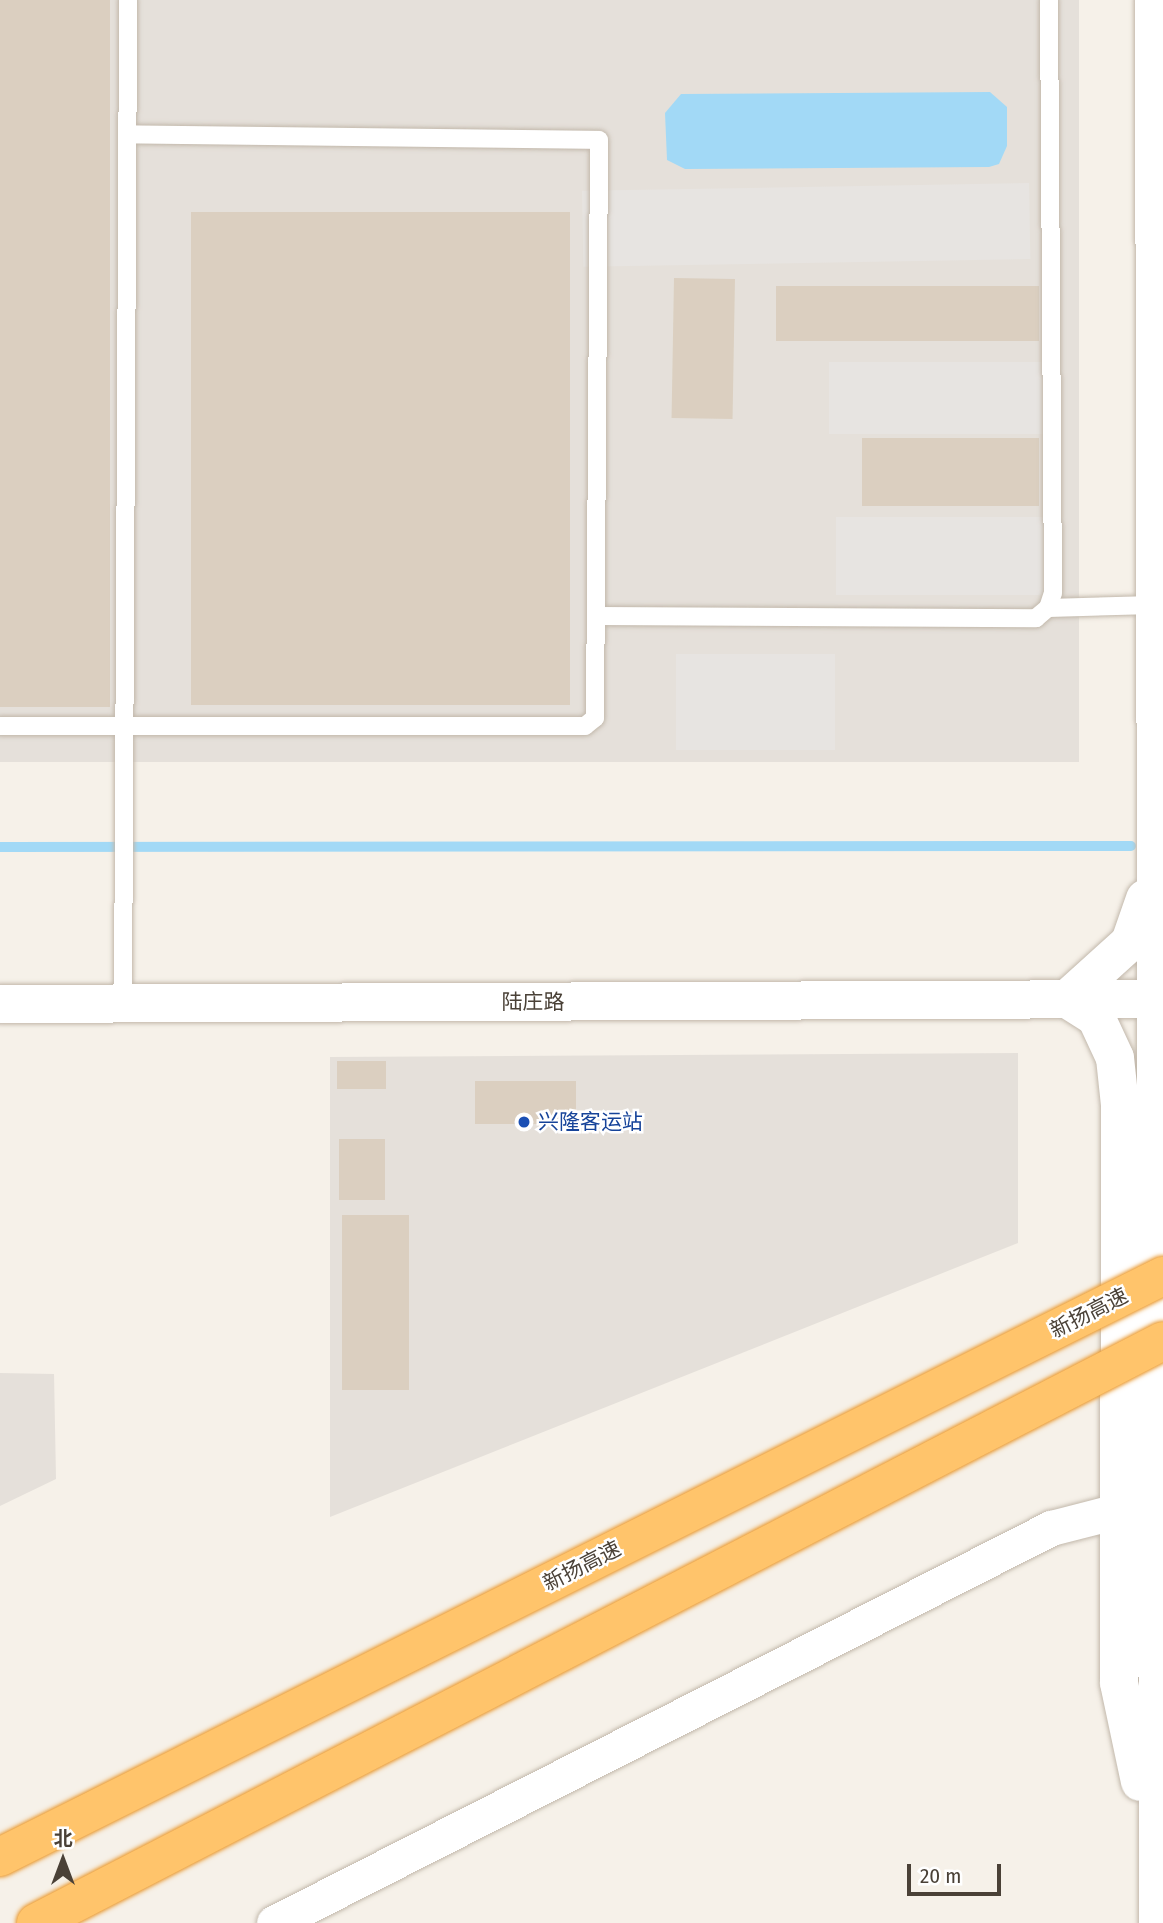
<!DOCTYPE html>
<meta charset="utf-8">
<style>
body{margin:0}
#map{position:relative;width:1163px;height:1923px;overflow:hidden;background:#f6f1e9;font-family:"Fira Sans Condensed","Noto Sans SC",sans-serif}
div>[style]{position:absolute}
.industrial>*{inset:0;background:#e5e0da;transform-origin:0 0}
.parking>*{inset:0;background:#e7e4e1;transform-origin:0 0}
.water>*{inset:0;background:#a2d9f6}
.stream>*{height:10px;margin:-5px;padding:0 5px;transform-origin:5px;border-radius:5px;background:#a2d9f6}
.building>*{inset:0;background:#dbcfc0;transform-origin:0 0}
.roads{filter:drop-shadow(0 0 2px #c2b8ab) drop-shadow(0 0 2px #c2b8ab)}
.service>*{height:18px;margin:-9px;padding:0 9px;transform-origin:9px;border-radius:9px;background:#fff}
.minor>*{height:35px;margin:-17.5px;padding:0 17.5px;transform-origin:17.5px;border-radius:17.5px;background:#fff}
.tertiary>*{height:38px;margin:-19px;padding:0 19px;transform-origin:19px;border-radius:19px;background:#fff}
.bridges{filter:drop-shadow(0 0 2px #e99930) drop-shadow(0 0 2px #e99930)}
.motorway-bridge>*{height:38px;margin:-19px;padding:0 19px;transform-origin:19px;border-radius:19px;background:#ffc46b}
.dots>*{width:19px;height:19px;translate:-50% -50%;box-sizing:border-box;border:4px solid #fff;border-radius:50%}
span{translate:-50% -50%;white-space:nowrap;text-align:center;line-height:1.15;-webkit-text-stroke:5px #fff;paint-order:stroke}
.street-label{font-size:21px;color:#4a4137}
.transit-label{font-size:21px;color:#164399}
.left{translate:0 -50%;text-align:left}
.north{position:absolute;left:28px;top:1825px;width:70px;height:70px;-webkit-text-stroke:5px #fff;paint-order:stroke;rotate:0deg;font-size:19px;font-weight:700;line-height:28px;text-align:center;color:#4a4137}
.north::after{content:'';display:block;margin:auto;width:24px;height:32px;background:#4a4137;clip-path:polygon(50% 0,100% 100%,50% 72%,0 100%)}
.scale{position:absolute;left:907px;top:1864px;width:94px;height:32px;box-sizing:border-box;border:4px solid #4a4137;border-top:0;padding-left:9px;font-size:21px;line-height:24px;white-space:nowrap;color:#4a4137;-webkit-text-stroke:5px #fff;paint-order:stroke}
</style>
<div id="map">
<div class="industrial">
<i style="left:0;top:0;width:1079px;height:762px"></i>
<i style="clip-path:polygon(1018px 1053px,1018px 1243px,330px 1517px,330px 1057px)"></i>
<i style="clip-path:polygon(0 1373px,54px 1374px,56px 1479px,0 1506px)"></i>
</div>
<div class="parking">
<i style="left:1029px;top:183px;width:76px;height:447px;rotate:89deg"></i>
<i style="left:829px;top:362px;width:217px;height:72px"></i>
<i style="left:836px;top:517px;width:210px;height:78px"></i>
<i style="left:676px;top:654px;width:159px;height:96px"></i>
</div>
<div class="water">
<i style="clip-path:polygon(990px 92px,1007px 107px,1007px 146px,999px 164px,989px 167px,685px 169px,667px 160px,665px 113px,681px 94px)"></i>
</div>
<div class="stream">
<i style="left:0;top:847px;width:1131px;rotate:-0.05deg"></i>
</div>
<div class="building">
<i style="left:0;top:0;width:110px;height:707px"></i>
<i style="left:191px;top:212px;width:379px;height:493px"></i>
<i style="left:674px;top:278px;width:61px;height:140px;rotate:1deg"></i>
<i style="left:1039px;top:286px;width:55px;height:263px;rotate:90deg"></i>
<i style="left:1039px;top:438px;width:68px;height:177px;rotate:90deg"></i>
<i style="left:337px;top:1061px;width:49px;height:28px"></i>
<i style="left:475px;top:1081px;width:101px;height:43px"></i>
<i style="left:339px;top:1139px;width:46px;height:61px"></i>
<i style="left:342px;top:1215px;width:67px;height:175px"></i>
</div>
<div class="roads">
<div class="service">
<i style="left:1048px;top:608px;width:105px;rotate:-1.6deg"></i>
<i style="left:598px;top:616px;width:438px;rotate:0.3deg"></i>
<i style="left:1036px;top:618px;width:16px;rotate:-40deg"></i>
<i style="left:1048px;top:608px;width:16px;rotate:-72deg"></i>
<i style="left:1053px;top:593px;width:593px;rotate:-90.39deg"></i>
<i style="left:0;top:726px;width:585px"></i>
<i style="left:585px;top:726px;width:13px;rotate:-39deg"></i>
<i style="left:595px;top:718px;width:578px;rotate:-89.6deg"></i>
<i style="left:599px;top:140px;width:471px;rotate:-179.3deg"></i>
<i style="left:123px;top:1004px;width:1004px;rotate:-89.71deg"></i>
</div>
<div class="minor">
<i style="left:274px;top:1923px;width:872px;rotate:-26.95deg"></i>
<i style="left:1051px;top:1528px;width:68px;rotate:-14.4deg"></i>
</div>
<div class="tertiary">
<i style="left:1154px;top:0;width:1923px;rotate:89.88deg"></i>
<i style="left:1067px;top:999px;width:34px;rotate:32deg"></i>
<i style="left:1096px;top:1017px;width:45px;rotate:65.1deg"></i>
<i style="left:1115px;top:1058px;width:47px;rotate:83.9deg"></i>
<i style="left:1120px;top:1105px;width:578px;rotate:90.1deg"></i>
<i style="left:1119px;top:1683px;width:101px;rotate:78deg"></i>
<i style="left:1067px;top:999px;width:85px;rotate:-42.1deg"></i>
<i style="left:1130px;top:942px;width:46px;rotate:-70.8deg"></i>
<i style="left:0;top:1004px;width:1153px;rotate:-0.25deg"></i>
<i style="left:1153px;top:999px;width:13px;rotate:39deg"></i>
</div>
</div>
<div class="bridges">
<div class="motorway-bridge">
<i style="left:0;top:1857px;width:1300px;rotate:-26.55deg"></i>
<i style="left:36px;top:1923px;width:1268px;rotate:-27.31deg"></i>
</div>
</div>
<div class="dots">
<i style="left:524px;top:1122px;background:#1a4fb4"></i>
</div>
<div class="street-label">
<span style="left:533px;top:1002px">陆庄路</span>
<span style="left:1089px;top:1313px;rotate:-27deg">新扬高速</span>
<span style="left:582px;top:1566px;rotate:-27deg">新扬高速</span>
</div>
<div class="transit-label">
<span class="left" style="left:538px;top:1122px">兴隆客运站</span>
</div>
<div class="north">北</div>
<div class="scale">20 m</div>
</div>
